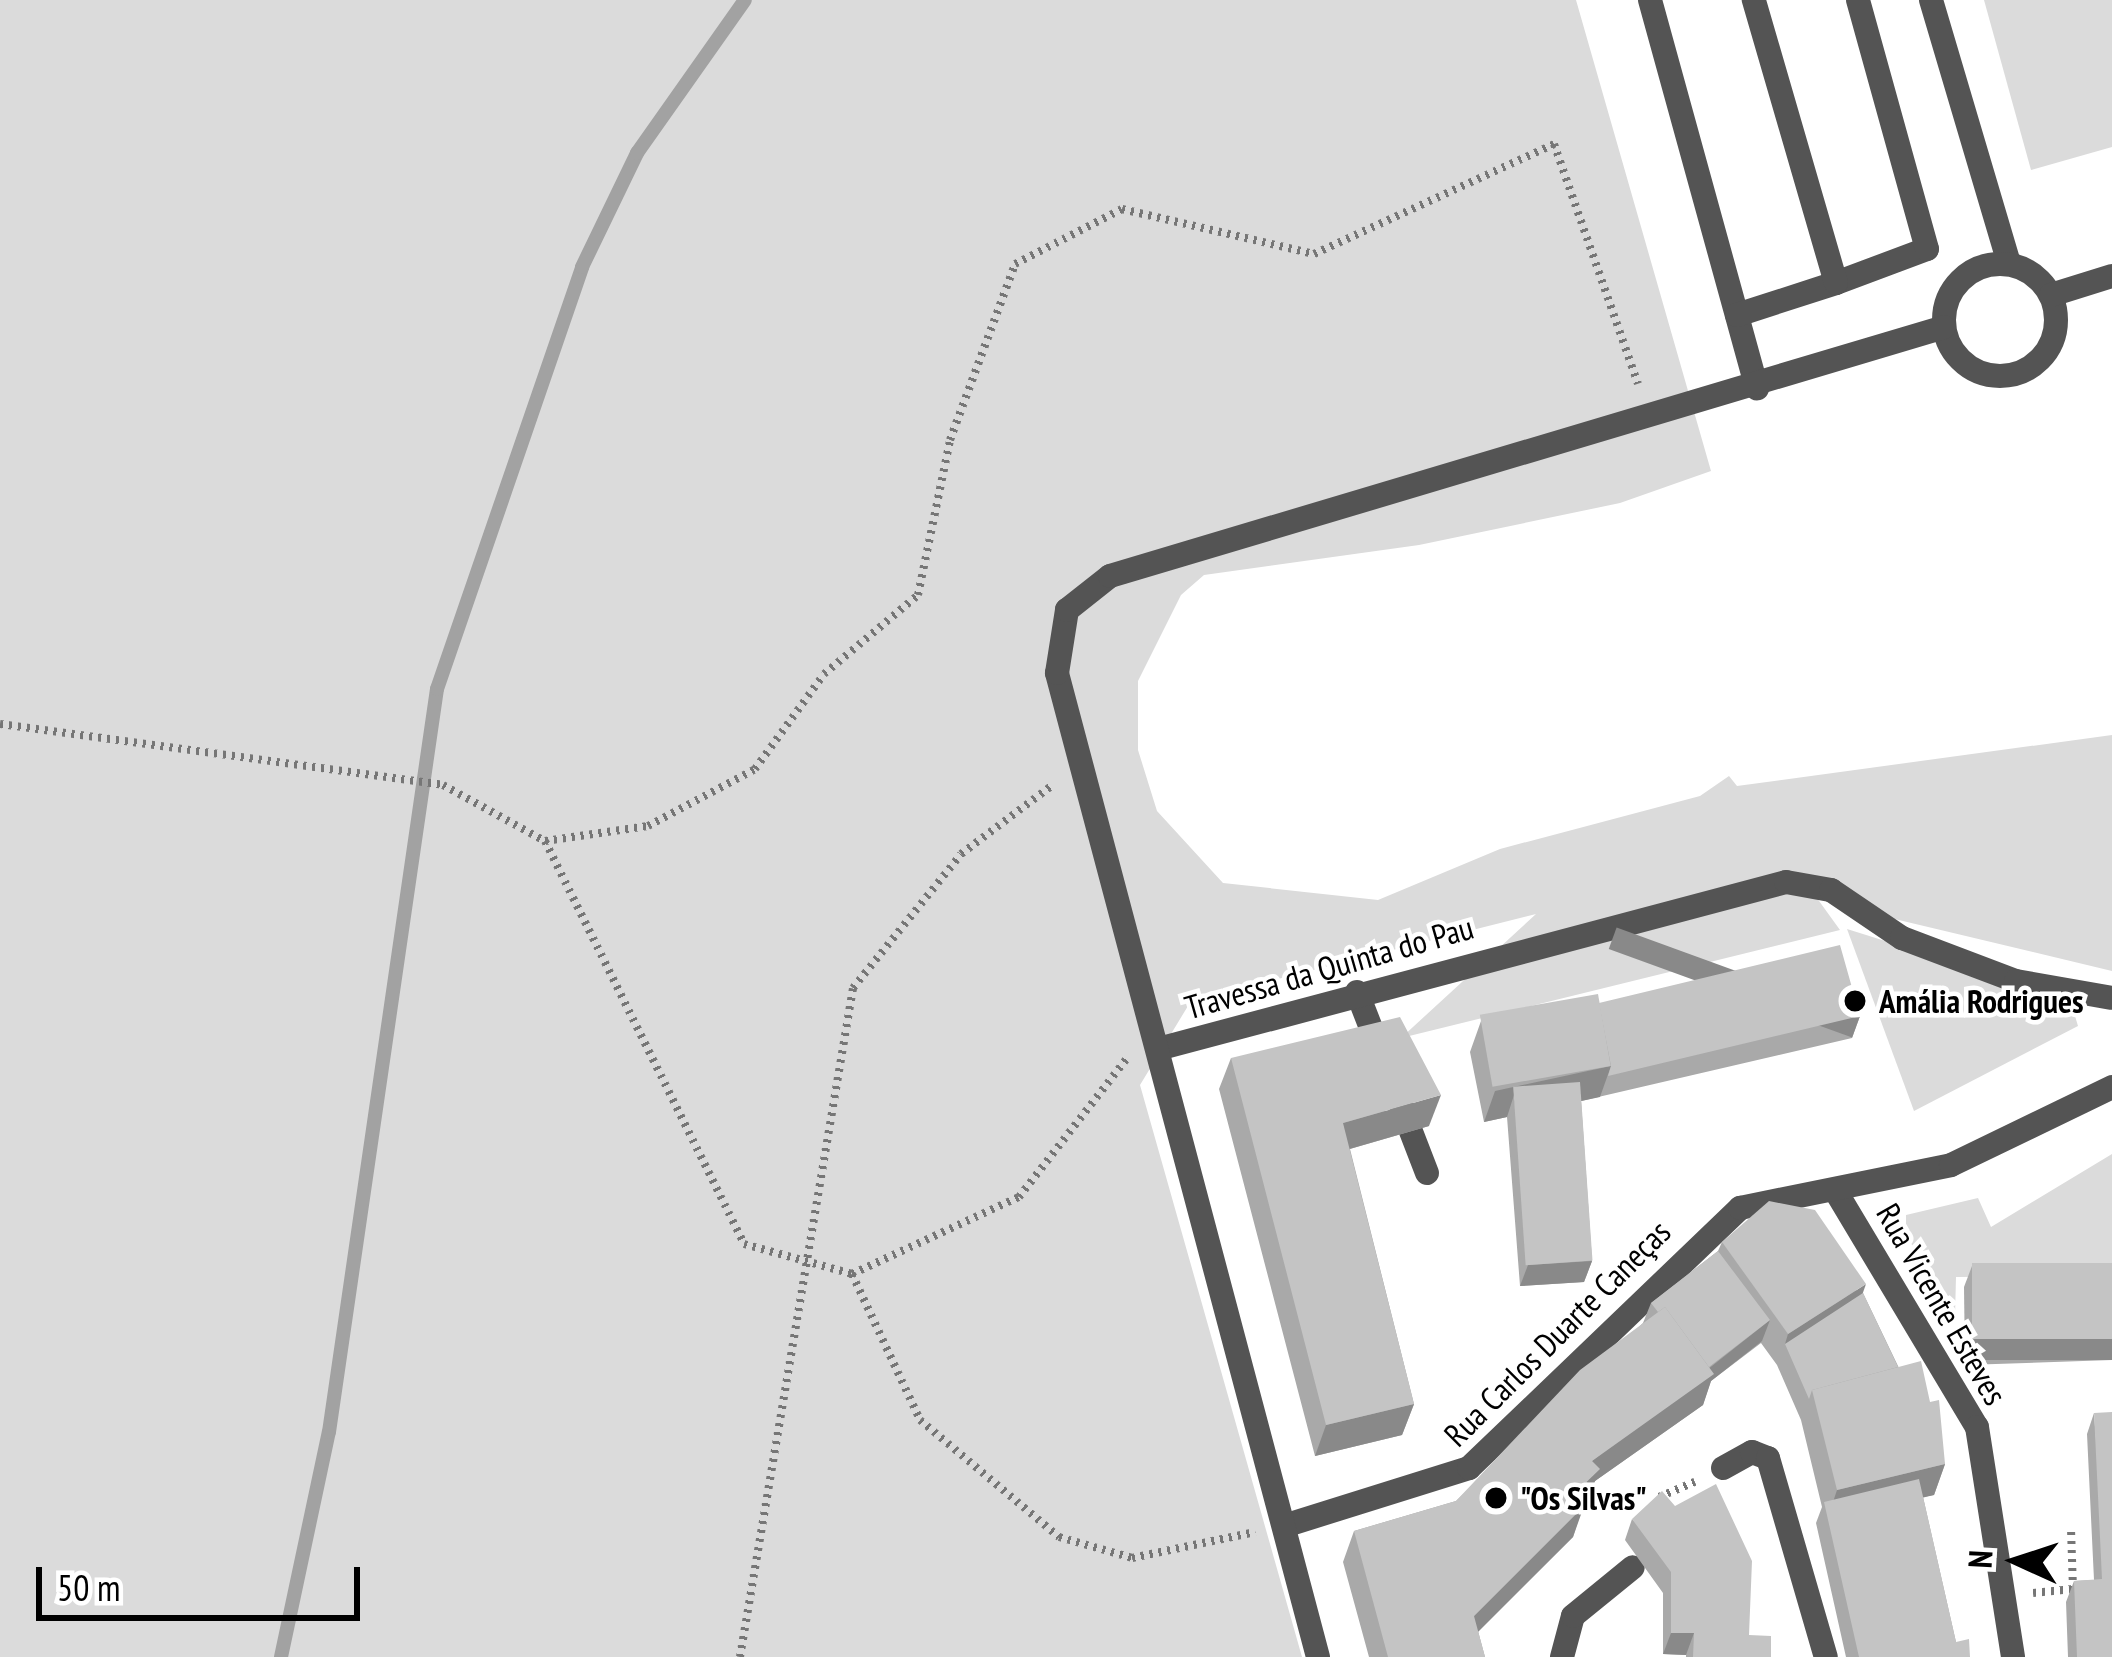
<!DOCTYPE html>
<meta charset="utf-8">
<style>
body{margin:0}
#map{position:relative;width:2112px;height:1657px;overflow:hidden;background:#fff;font-family:"PT Sans Narrow",sans-serif}
div>[style]{position:absolute}
.green>*{inset:0;background:#dbdbdb}
.stream>*{height:14px;margin:-7px;padding:0 7px;transform-origin:7px;border-radius:7px;background:#a2a2a2}
.path>*{height:8px;margin-top:-4px;transform-origin:0;background:repeating-linear-gradient(90deg,#767676 0 3px,transparent 0 9px)}
.service>*{height:24px;margin:-12px;padding:0 12px;transform-origin:12px;border-radius:12px;background:#545454}
.minor>*{height:24px;margin:-12px;padding:0 12px;transform-origin:12px;border-radius:12px;background:#545454}
.minor>.ring{margin:-12px;padding:0;box-sizing:content-box;background:none;border:24px solid #545454;border-radius:50%}
.wall>*{inset:0;background:#a9a9a9}
.shaded-wall>*{inset:0;background:#898989;transform-origin:0 0}
.building>*{inset:0;background:#c4c4c4;transform-origin:0 0}
.dots>*{width:33px;height:33px;translate:-50% -50%;box-sizing:border-box;border:6px solid #fff;border-radius:50%}
span{translate:-50% -50%;white-space:nowrap;text-align:center;line-height:1.15;-webkit-text-stroke:9px #fff;paint-order:stroke}
.street-label{font-size:33px;color:#000}
.poi-label{font-size:33px;color:#000;font-weight:700}
.left{translate:0 -50%;text-align:left}
.north{position:absolute;left:1956px;top:1501px;width:120px;height:120px;-webkit-text-stroke:9px #fff;paint-order:stroke;rotate:273deg;font-size:33px;font-weight:700;line-height:48px;text-align:center;color:#000}
.north::after{content:'';display:block;margin:auto;width:42px;height:54px;background:#000;clip-path:polygon(50% 0,100% 100%,50% 72%,0 100%)}
.scale{position:absolute;left:36px;top:1567px;width:324px;height:54px;box-sizing:border-box;border:6px solid #000;border-top:0;padding-left:15px;font-size:36px;line-height:42px;white-space:nowrap;color:#000;-webkit-text-stroke:9px #fff;paint-order:stroke}
</style>
<div id="map">
<div class="green">
<i style="clip-path:polygon(0 0,1576px 0,1711px 471px,1620px 503px,1419px 545px,1204px 575px,1181px 595px,1138px 681px,1138px 750px,1157px 811px,1223px 883px,1378px 900px,1500px 849px,1700px 796px,1729px 776px,1737px 786px,2112px 735px,2112px 971px,1882px 916px,1801px 876px,1840px 930px,1401px 1038px,1536px 914px,1191px 1001px,1140px 1085px,1302px 1657px,0 1657px)"></i>
<i style="clip-path:polygon(1984px 0,2112px 0,2112px 147px,2031px 170px)"></i>
<i style="clip-path:polygon(1847px 929px,2070px 999px,2078px 1026px,1914px 1111px)"></i>
<i style="clip-path:polygon(2112px 1154px,2112px 1276px,1956px 1277px,1955px 1316px,1906px 1235px,1906px 1215px,1978px 1198px,1991px 1227px)"></i>
</div>
<div class="stream">
<i style="left:281px;top:1657px;width:230px;rotate:-78deg"></i>
<i style="left:329px;top:1432px;width:751px;rotate:-81.73deg"></i>
<i style="left:437px;top:689px;width:446px;rotate:-71deg"></i>
<i style="left:582px;top:267px;width:127px;rotate:-64.2deg"></i>
<i style="left:637px;top:153px;width:187px;rotate:-54.8deg"></i>
</div>
<div class="path">
<i style="left:0;top:724px;width:447px;rotate:7.8deg"></i>
<i style="left:443px;top:785px;width:116px;rotate:28.8deg"></i>
<i style="left:545px;top:841px;width:104px;rotate:-8.3deg"></i>
<i style="left:648px;top:826px;width:121px;rotate:-28deg"></i>
<i style="left:755px;top:769px;width:117px;rotate:-54deg"></i>
<i style="left:824px;top:674px;width:123px;rotate:-40deg"></i>
<i style="left:918px;top:595px;width:158px;rotate:-78.3deg"></i>
<i style="left:950px;top:440px;width:188px;rotate:-69.7deg"></i>
<i style="left:1015px;top:264px;width:120px;rotate:-27.2deg"></i>
<i style="left:1122px;top:209px;width:197px;rotate:13.2deg"></i>
<i style="left:1314px;top:254px;width:264px;rotate:-24.6deg"></i>
<i style="left:1554px;top:144px;width:254px;rotate:70.7deg"></i>
<i style="left:545px;top:841px;width:449px;rotate:63.7deg"></i>
<i style="left:744px;top:1244px;width:112px;rotate:15.5deg"></i>
<i style="left:852px;top:1274px;width:184px;rotate:-24.8deg"></i>
<i style="left:1019px;top:1197px;width:177px;rotate:-52.1deg"></i>
<i style="left:852px;top:1274px;width:161px;rotate:65deg"></i>
<i style="left:920px;top:1420px;width:182px;rotate:40.1deg"></i>
<i style="left:1059px;top:1537px;width:76px;rotate:16deg"></i>
<i style="left:1132px;top:1558px;width:126px;rotate:-11.9deg"></i>
<i style="left:1659px;top:1497px;width:39px;rotate:-23deg"></i>
<i style="left:2033px;top:1593px;width:40px;rotate:-5.7deg"></i>
<i style="left:2073px;top:1589px;width:60px;rotate:-91.9deg"></i>
<i style="left:740px;top:1657px;width:678px;rotate:-80.41deg"></i>
<i style="left:853px;top:988px;width:172px;rotate:-51.1deg"></i>
<i style="left:961px;top:854px;width:116px;rotate:-37deg"></i>
</div>
<div class="service">
<i style="left:1650px;top:0;width:403px;rotate:74.6deg"></i>
<i style="left:1931px;top:0;width:275px;rotate:73.5deg"></i>
<i style="left:1836px;top:283px;width:97px;rotate:-20.5deg"></i>
<i style="left:1927px;top:249px;width:258px;rotate:-105.5deg"></i>
<i style="left:1737px;top:315px;width:104px;rotate:-17.9deg"></i>
<i style="left:1836px;top:283px;width:295px;rotate:-106.2deg"></i>
<i style="left:1357px;top:992px;width:66px;rotate:68.8deg"></i>
<i style="left:1400px;top:1103px;width:75px;rotate:68.9deg"></i>
</div>
<div class="minor">
<i class="ring" style="left:1944px;top:264px;width:88px;height:88px"></i>
<i style="left:2051px;top:295px;width:64px;rotate:-17.3deg"></i>
<i style="left:1158px;top:1049px;width:650px;rotate:-14.89deg"></i>
<i style="left:1786px;top:882px;width:46px;rotate:10.1deg"></i>
<i style="left:1831px;top:890px;width:86px;rotate:34.1deg"></i>
<i style="left:1902px;top:938px;width:122px;rotate:20.7deg"></i>
<i style="left:2016px;top:981px;width:97px;rotate:10deg"></i>
<i style="left:1835px;top:1190px;width:276px;rotate:59.1deg"></i>
<i style="left:1977px;top:1427px;width:233px;rotate:81.1deg"></i>
<i style="left:1723px;top:1468px;width:33px;rotate:-29deg"></i>
<i style="left:1752px;top:1452px;width:17px;rotate:21deg"></i>
<i style="left:1768px;top:1458px;width:207px;rotate:73.8deg"></i>
<i style="left:1284px;top:1526px;width:194px;rotate:-17.4deg"></i>
<i style="left:1469px;top:1468px;width:376px;rotate:-43.8deg"></i>
<i style="left:1740px;top:1208px;width:215px;rotate:-11.5deg"></i>
<i style="left:1951px;top:1165px;width:179px;rotate:-25.8deg"></i>
<i style="left:1318px;top:1657px;width:1018px;rotate:-104.86deg"></i>
<i style="left:1057px;top:673px;width:64px;rotate:-81deg"></i>
<i style="left:1067px;top:610px;width:55px;rotate:-38.3deg"></i>
<i style="left:1110px;top:576px;width:870px;rotate:-16.62deg"></i>
<i style="left:1562px;top:1657px;width:42px;rotate:-75deg"></i>
<i style="left:1573px;top:1616px;width:77px;rotate:-39.2deg"></i>
</div>
<div class="wall">
<i style="clip-path:polygon(1599px 1003px,1860px 1016px,1852px 1038px,1581px 1101px,1592px 1261px,1584px 1282px,1520px 1286px,1507px 1117px,1484px 1122px,1470px 1052px,1481px 1021px)"></i>
<i style="clip-path:polygon(1231px 1058px,1429px 1126px,1350px 1149px,1414px 1404px,1402px 1435px,1315px 1456px,1219px 1089px)"></i>
<i style="clip-path:polygon(1722px 1242px,1863px 1293px,1945px 1464px,1934px 1495px,1923px 1497px,1956px 1642px,1970px 1657px,1846px 1657px,1816px 1523px,1822px 1507px,1801px 1420px,1777px 1365px,1761px 1343px,1711px 1381px,1703px 1405px,1595px 1481px,1588px 1500px,1583px 1505px,1573px 1537px,1478px 1631px,1485px 1657px,1369px 1657px,1343px 1562px,1354px 1531px,1456px 1501px,1643px 1323px,1651px 1303px,1718px 1251px)"></i>
<i style="clip-path:polygon(2112px 1263px,2112px 1360px,1965px 1365px,1964px 1287px,1972px 1266px)"></i>
<i style="clip-path:polygon(2094px 1413px,2112px 1657px,2068px 1657px,2066px 1602px,2074px 1581px,2094px 1580px,2087px 1434px)"></i>
<i style="clip-path:polygon(1632px 1519px,1749px 1635px,1771px 1657px,1686px 1657px,1686px 1655px,1663px 1654px,1663px 1593px,1625px 1540px)"></i>
</div>
<div class="shaded-wall">
<i style="left:1860px;top:1016px;width:23px;height:259px;rotate:110deg"></i>
<i style="clip-path:polygon(1611px 1066px,1600px 1097px,1516px 1115px,1514px 1095px,1507px 1117px,1484px 1122px,1495px 1091px)"></i>
<i style="clip-path:polygon(1441px 1095px,1429px 1126px,1332px 1154px,1343px 1123px)"></i>
<i style="clip-path:polygon(1592px 1261px,1584px 1282px,1520px 1286px,1528px 1265px)"></i>
<i style="clip-path:polygon(1866px 1284px,1855px 1315px,1785px 1344px,1788px 1334px)"></i>
<i style="clip-path:polygon(1770px 1320px,1762px 1341px,1711px 1381px,1703px 1405px,1595px 1481px,1588px 1500px,1563px 1525px,1574px 1494px,1592px 1461px)"></i>
<i style="left:2112px;top:1339px;width:21px;height:139px;rotate:90deg"></i>
<i style="clip-path:polygon(1414px 1404px,1402px 1435px,1315px 1456px,1326px 1425px)"></i>
<i style="clip-path:polygon(1945px 1464px,1934px 1495px,1828px 1520px,1828px 1517px,1837px 1490px)"></i>
<i style="clip-path:polygon(1584px 1506px,1573px 1537px,1463px 1647px,1474px 1616px)"></i>
<i style="clip-path:polygon(1671px 1633px,1694px 1633px,1686px 1655px,1663px 1654px)"></i>
</div>
<div class="building">
<i style="clip-path:polygon(1840px 945px,1860px 1016px,1608px 1076px,1611px 1066px,1599px 1003px)"></i>
<i style="left:1598px;top:994px;width:73px;height:120px;rotate:80deg"></i>
<i style="clip-path:polygon(1400px 1017px,1441px 1095px,1343px 1123px,1414px 1404px,1326px 1425px,1231px 1058px)"></i>
<i style="left:1580px;top:1082px;width:179px;height:67px;rotate:86deg"></i>
<i style="clip-path:polygon(1769px 1201px,1815px 1210px,1866px 1284px,1788px 1334px,1722px 1242px)"></i>
<i style="clip-path:polygon(1718px 1251px,1770px 1320px,1709px 1367px,1665px 1307px,1658px 1312px,1651px 1303px)"></i>
<i style="left:2112px;top:1263px;width:76px;height:140px;rotate:90deg"></i>
<i style="clip-path:polygon(1863px 1293px,1898px 1367px,1812px 1390px,1809px 1399px,1785px 1344px)"></i>
<i style="clip-path:polygon(1665px 1307px,1714px 1374px,1592px 1461px,1600px 1469px,1574px 1494px,1584px 1506px,1474px 1616px,1485px 1657px,1388px 1657px,1354px 1531px,1456px 1501px,1580px 1370px)"></i>
<i style="clip-path:polygon(1921px 1361px,1930px 1402px,1939px 1400px,1945px 1464px,1837px 1490px,1812px 1390px)"></i>
<i style="clip-path:polygon(2112px 1412px,2112px 1657px,2077px 1657px,2074px 1581px,2102px 1579px,2094px 1413px)"></i>
<i style="clip-path:polygon(1919px 1479px,1956px 1642px,1969px 1639px,1970px 1657px,1859px 1657px,1824px 1502px)"></i>
<i style="clip-path:polygon(1716px 1484px,1752px 1561px,1749px 1635px,1771px 1636px,1771px 1657px,1693px 1657px,1694px 1633px,1671px 1633px,1671px 1572px,1632px 1519px,1662px 1491px,1675px 1506px)"></i>
</div>
<div class="dots">
<i style="left:1855px;top:1001px;background:#000"></i>
<i style="left:1496px;top:1498px;background:#000"></i>
</div>
<div class="street-label">
<span style="left:1329px;top:967px;rotate:-16deg">Travessa da Quinta do Pau</span>
<span style="left:1942px;top:1304px;rotate:60deg">Rua Vicente Esteves</span>
<span style="left:1557px;top:1333px;rotate:-45deg">Rua Carlos Duarte Caneças</span>
</div>
<div class="poi-label">
<span class="left" style="left:1879px;top:1001px">Amália Rodrigues</span>
<span class="left" style="left:1520px;top:1498px">"Os Silvas"</span>
</div>
<div class="north">N</div>
<div class="scale">50 m</div>
</div>
